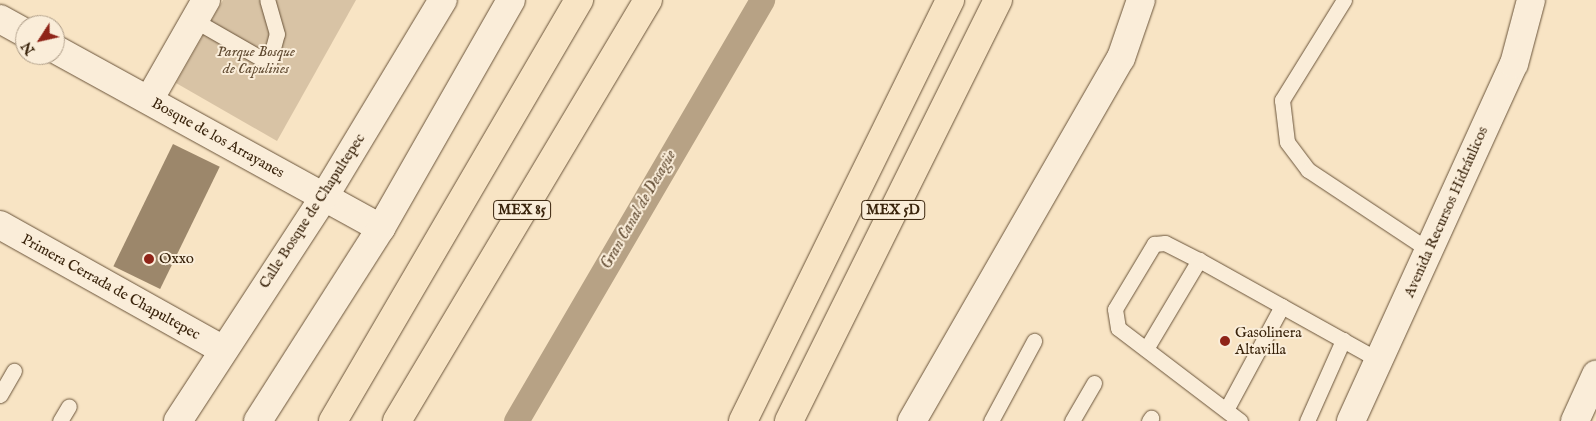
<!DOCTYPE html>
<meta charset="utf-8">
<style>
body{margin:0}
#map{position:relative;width:1596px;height:421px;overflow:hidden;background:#f8e4c4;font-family:"IM FELL English",serif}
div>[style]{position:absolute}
.green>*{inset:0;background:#d8c3a5}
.canal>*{height:25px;margin:-12.5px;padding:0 12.5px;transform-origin:12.5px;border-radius:12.5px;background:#b7a285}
.building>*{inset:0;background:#9c876b;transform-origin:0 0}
.roads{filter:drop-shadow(0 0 1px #695339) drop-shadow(0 0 1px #695339)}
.service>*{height:15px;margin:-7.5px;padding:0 7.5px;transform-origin:7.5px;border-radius:7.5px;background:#faedd9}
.minor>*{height:28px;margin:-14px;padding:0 14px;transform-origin:14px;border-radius:14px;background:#faedd9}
.tertiary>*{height:28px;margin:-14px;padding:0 14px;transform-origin:14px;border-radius:14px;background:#faedd9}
.secondary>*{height:28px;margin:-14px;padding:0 14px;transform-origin:14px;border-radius:14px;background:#faedd9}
.trunk>*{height:28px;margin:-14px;padding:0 14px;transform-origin:14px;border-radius:14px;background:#f8e4c4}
.motorway>*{height:28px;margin:-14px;padding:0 14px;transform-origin:14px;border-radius:14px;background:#f8e4c4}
.dots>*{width:14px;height:14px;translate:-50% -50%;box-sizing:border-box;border:2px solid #faedd9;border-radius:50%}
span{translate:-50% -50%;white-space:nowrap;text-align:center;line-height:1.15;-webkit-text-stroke:4px #faedd9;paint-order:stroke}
.shield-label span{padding:1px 4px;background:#faedd9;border:1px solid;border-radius:4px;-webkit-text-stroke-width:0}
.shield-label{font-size:14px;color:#39230b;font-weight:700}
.park-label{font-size:15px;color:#614b32;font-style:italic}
.street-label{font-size:15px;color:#39230b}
.poi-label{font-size:15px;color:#39230b}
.left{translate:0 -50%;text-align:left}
.water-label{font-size:16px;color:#654f36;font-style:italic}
.north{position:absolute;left:15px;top:15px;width:50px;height:50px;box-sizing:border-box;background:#faedd9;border:1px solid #ad9c87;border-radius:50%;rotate:235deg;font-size:14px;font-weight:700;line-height:20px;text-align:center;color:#39230b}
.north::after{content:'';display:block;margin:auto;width:18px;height:22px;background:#8f2418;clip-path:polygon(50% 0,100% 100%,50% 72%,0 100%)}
</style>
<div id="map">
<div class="green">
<i style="clip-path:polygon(223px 0,356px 0,277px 141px,176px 83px)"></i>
</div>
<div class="canal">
<i style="left:516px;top:421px;width:488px;rotate:-59.7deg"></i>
</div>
<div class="building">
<i style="left:173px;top:144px;width:52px;height:136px;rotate:26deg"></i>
</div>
<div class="roads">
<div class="service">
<i style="left:1344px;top:0;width:118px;rotate:121.8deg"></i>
<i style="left:1282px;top:100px;width:42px;rotate:83.2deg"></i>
<i style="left:1287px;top:142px;width:35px;rotate:53deg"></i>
<i style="left:1308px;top:170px;width:145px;rotate:33.5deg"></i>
<i style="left:194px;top:20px;width:86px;rotate:29.8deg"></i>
<i style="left:269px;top:63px;width:30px;rotate:-75deg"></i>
<i style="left:277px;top:34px;width:35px;rotate:-106deg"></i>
<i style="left:1146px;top:349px;width:104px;rotate:-59.2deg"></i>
<i style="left:0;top:395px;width:28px;rotate:-60deg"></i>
<i style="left:1226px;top:410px;width:118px;rotate:-61.7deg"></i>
<i style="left:60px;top:421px;width:17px;rotate:-59deg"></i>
<i style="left:991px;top:421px;width:91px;rotate:-61.7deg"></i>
<i style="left:1072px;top:421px;width:44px;rotate:-59.9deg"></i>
<i style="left:1149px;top:421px;width:4px;rotate:-56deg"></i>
<i style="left:1240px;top:421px;width:153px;rotate:-142.7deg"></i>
<i style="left:1118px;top:328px;width:19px;rotate:-99deg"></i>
<i style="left:1115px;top:309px;width:76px;rotate:-59deg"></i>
<i style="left:1154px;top:244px;width:11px;rotate:-5deg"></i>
<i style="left:1165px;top:243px;width:38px;rotate:27deg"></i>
<i style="left:1199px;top:260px;width:206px;rotate:29.1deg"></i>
<i style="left:1307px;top:421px;width:89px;rotate:-66deg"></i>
</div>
<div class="minor">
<i style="left:0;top:19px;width:29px;rotate:29deg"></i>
<i style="left:55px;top:49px;width:372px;rotate:28.8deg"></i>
<i style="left:149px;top:100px;width:115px;rotate:-60.3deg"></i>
<i style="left:0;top:225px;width:254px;rotate:29.2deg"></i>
<i style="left:912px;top:421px;width:419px;rotate:-60.1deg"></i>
<i style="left:1121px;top:58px;width:61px;rotate:-71deg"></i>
<i style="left:1575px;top:421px;width:51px;rotate:-65.5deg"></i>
</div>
<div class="tertiary">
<i style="left:1351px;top:421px;width:392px;rotate:-65.5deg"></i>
<i style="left:1514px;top:64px;width:66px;rotate:-75.1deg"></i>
</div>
<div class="secondary">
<i style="left:178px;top:421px;width:267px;rotate:-56.9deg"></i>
<i style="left:324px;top:197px;width:230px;rotate:-58.9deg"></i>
<i style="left:258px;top:421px;width:229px;rotate:-57.5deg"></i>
<i style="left:381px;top:228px;width:262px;rotate:-60.3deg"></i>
</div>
<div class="trunk">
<i style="left:333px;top:421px;width:488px;rotate:-59.7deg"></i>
<i style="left:397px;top:421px;width:490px;rotate:-59.2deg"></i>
</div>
<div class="motorway">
<i style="left:743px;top:421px;width:469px;rotate:-63.8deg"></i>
<i style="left:789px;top:421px;width:470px;rotate:-63.6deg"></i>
</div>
</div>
<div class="dots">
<i style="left:149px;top:259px;background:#8f2418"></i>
<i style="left:1225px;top:341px;background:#8f2418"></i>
</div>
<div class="shield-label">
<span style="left:522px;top:210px">MEX 85</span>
<span style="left:893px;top:210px">MEX 5D</span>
</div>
<div class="park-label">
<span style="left:256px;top:60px">Parque Bosque<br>de Capulines</span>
</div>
<div class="street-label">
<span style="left:218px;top:138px;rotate:29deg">Bosque de los Arrayanes</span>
<span style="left:312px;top:211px;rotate:-57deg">Calle Bosque de Chapultepec</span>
<span style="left:1446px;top:212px;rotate:-66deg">Avenida Recursos Hidráulicos</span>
<span style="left:111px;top:287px;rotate:29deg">Primera Cerrada de Chapultepec</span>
</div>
<div class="poi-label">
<span class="left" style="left:159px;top:259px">Oxxo</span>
<span class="left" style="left:1235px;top:341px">Gasolinera<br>Altavilla</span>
</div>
<div class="water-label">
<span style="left:639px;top:210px;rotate:-60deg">Gran Canal de Desagüe</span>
</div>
<div class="north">N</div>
</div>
